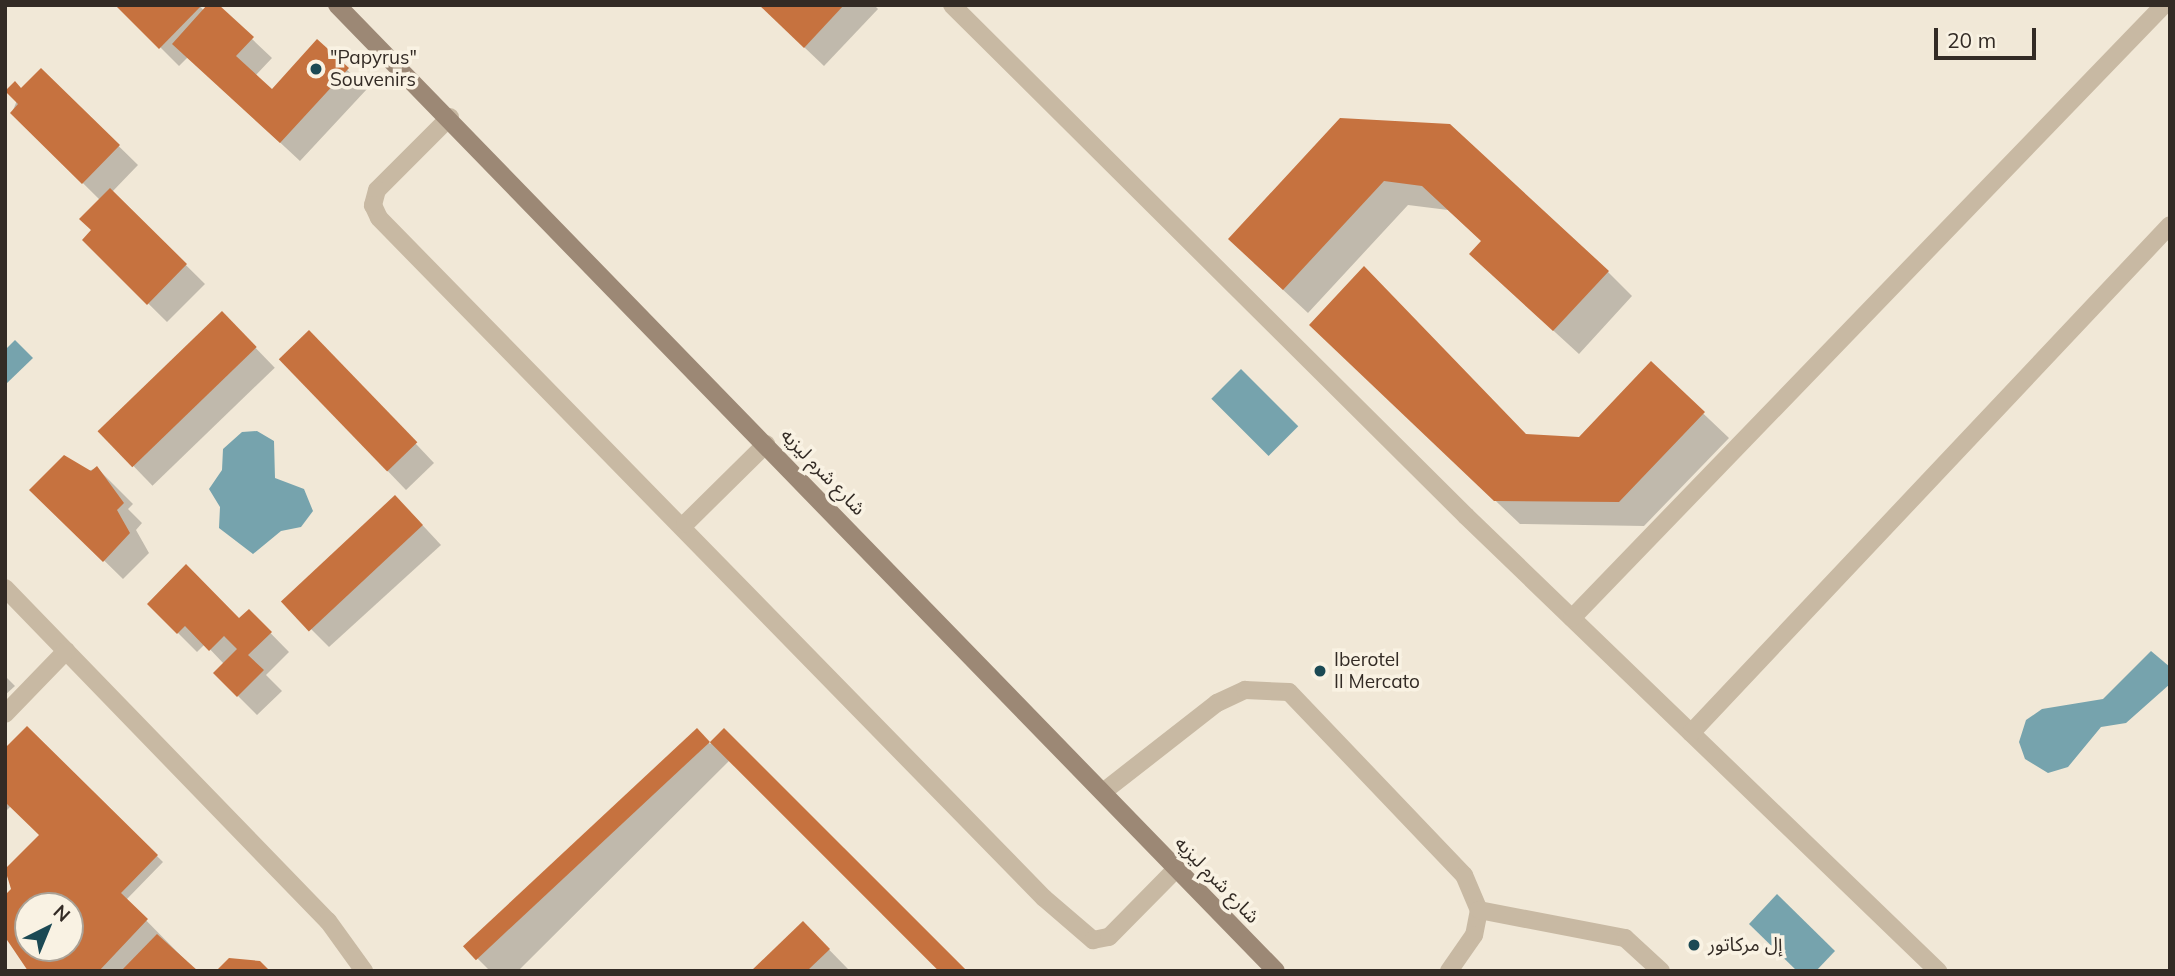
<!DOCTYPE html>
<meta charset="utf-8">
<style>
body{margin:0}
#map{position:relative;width:2175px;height:976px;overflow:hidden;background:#f1e8d7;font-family:Mulish,"Noto Sans Arabic",sans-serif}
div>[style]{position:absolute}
.water>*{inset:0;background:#76a3ad;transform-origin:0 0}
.shadow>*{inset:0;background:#0003;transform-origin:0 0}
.building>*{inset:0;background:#c6723f;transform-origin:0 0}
.lane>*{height:18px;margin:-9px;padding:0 9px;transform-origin:9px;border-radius:9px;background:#c8b9a3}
.street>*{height:18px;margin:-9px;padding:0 9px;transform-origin:9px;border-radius:9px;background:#c8b9a3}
.secondary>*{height:18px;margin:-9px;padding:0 9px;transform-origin:9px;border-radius:9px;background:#9c8875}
.dots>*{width:19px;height:19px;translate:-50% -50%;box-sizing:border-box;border:4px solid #f9f2e3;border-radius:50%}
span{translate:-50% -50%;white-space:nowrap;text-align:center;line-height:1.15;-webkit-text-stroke:7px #f9f2e3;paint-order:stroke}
.poi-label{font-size:19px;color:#332b25}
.left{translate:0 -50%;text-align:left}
.street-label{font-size:19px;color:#332b25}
.frame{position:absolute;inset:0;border:7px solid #332b25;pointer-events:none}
.north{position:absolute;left:14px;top:892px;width:70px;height:70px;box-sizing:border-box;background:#f9f2e3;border:2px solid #aaa297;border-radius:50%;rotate:43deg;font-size:19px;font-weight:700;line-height:28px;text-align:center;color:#332b25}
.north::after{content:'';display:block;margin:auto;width:24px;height:32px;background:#1b4954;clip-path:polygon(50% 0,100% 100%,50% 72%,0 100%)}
.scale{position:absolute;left:1934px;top:28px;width:102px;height:32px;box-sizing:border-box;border:4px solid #332b25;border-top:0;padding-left:9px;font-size:21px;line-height:24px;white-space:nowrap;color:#332b25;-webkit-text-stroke:5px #f9f2e3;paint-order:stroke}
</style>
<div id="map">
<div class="water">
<i style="clip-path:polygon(15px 340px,33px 358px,5px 385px,5px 350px)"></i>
<i style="left:1241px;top:369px;width:81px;height:42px;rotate:45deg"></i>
<i style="clip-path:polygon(257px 431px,274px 441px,275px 478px,304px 489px,313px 511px,301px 527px,281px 531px,253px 554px,219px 528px,220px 507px,209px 489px,222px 470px,223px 449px,242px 432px)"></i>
<i style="clip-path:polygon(2151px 651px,2170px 667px,2170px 684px,2126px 723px,2101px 727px,2068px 767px,2048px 773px,2025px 759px,2019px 742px,2026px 720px,2042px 709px,2103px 699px)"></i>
<i style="clip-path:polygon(1777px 894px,1835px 951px,1816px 971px,1797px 971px,1749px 924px)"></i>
</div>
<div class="shadow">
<i style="clip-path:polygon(118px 5px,199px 5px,204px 11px,216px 5px,272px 58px,255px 76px,272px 91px,317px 41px,367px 89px,300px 161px,188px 57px,179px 66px)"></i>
<i style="clip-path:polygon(760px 5px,874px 5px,878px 9px,824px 66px)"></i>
<i style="clip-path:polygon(41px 70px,138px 165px,112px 192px,205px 284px,167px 322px,84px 240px,94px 230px,100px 200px,12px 113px,21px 90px)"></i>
<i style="clip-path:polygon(1340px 120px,1608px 272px,1632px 296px,1579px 354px,1496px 278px,1483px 242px,1448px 210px,1408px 205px,1308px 313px,1254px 263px)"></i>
<i style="left:222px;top:313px;width:76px;height:170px;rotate:46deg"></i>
<i style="clip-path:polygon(1336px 349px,1526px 436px,1580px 439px,1651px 364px,1729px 438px,1644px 526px,1520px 524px)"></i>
<i style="clip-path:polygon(328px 351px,434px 463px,406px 490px,280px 359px)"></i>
<i style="clip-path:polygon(97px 468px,133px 504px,128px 509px,142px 523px,136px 530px,149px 553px,123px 579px,32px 490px)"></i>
<i style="clip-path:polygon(414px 516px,441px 545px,329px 647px,310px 628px)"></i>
<i style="clip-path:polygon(149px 604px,239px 620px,249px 611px,289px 652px,266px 675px,282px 691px,257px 715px,215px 673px,224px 664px,205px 644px,197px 652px)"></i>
<i style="clip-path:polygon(5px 676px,15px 686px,5px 695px)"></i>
<i style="clip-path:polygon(evenodd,27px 728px,163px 862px,126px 900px,196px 971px,37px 971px,5px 937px,13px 889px,5px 872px,41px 835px,11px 806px,5px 812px,5px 751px,27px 728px,28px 906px,70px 906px,70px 948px,28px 948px,28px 906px)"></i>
<i style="clip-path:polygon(697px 730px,710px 744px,724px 731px,730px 760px,518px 971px,490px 971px,472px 953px)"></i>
<i style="clip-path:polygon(803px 923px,848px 969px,753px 971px)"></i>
</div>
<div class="building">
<i style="clip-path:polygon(115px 5px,202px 5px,159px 49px)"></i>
<i style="clip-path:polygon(207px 5px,219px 5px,254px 37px,236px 56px,272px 89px,317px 39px,349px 68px,280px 143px,172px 44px)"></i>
<i style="clip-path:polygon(759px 5px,844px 5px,804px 48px)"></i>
<i style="clip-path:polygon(41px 68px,120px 145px,82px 184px,10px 113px,18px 104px,5px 91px,15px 81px,21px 88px)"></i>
<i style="clip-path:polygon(1340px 118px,1450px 124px,1609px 271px,1553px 331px,1469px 254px,1481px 241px,1422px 186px,1384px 181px,1283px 290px,1228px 239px)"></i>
<i style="clip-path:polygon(110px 188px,187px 264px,147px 305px,82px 240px,91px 230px,79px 219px)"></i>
<i style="clip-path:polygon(1364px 266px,1526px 434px,1579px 437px,1651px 361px,1705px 412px,1619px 502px,1494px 501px,1309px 325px)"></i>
<i style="left:222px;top:311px;width:50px;height:173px;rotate:46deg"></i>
<i style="left:309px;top:330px;width:156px;height:42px;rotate:46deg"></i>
<i style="clip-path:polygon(64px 455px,91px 471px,97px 466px,124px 503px,117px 510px,130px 533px,103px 562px,29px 490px)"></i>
<i style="left:395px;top:495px;width:41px;height:156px;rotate:47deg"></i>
<i style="clip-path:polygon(186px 564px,239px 618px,249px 609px,272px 632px,248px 655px,264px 670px,237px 697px,213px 673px,237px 649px,224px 636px,209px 651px,185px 626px,177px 634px,147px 604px)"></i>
<i style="clip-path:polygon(evenodd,27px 726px,158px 855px,121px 893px,148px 919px,99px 971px,28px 971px,5px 937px,5px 895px,11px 889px,5px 869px,39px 835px,5px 802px,5px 748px,27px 726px,28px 906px,70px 906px,70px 948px,28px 948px,28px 906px)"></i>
<i style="left:697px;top:728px;width:19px;height:320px;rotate:47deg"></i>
<i style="left:724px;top:728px;width:342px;height:20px;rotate:45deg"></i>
<i style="clip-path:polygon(803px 921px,830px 949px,807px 971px,751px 971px)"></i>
<i style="clip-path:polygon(157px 934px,198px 971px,121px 971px)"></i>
<i style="clip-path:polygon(229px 958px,260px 961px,270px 971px,216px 971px)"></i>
</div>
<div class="lane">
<i style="left:450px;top:117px;width:103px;rotate:135deg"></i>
<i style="left:377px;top:190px;width:16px;rotate:105deg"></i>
<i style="left:373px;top:205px;width:14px;rotate:65deg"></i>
<i style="left:379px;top:218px;width:951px;rotate:45.64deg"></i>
<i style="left:1044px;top:898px;width:65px;rotate:40.6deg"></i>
<i style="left:1093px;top:940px;width:16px;rotate:-11deg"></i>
<i style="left:1109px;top:937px;width:95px;rotate:-45.4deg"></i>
<i style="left:685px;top:524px;width:114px;rotate:-44.6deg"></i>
<i style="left:1103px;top:792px;width:145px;rotate:-38deg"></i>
<i style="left:1217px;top:703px;width:31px;rotate:-25deg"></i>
<i style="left:1245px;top:690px;width:44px;rotate:2.6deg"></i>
<i style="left:1289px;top:692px;width:253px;rotate:46.3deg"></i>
<i style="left:1464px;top:875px;width:38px;rotate:67deg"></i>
<i style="left:1479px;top:910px;width:25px;rotate:101deg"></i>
<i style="left:1474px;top:935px;width:44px;rotate:124.8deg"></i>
</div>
<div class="street">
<i style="left:952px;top:5px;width:725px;rotate:44.83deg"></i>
<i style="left:1466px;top:516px;width:656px;rotate:43.95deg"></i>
<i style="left:5px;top:588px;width:464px;rotate:45.9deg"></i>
<i style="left:328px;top:921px;width:62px;rotate:54.2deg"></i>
<i style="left:1572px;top:618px;width:852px;rotate:-46deg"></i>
<i style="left:5px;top:714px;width:88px;rotate:-45.9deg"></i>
<i style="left:1691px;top:733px;width:698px;rotate:-46.68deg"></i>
<i style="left:1479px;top:910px;width:149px;rotate:10.9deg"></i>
<i style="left:1625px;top:938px;width:49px;rotate:42.5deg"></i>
</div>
<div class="secondary">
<i style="left:337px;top:5px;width:1347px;rotate:45.81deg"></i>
</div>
<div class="dots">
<i style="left:316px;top:69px;background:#1b4954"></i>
<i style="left:1320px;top:671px;background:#1b4954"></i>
<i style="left:1694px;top:945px;background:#1b4954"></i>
</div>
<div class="poi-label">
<span class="left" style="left:330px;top:69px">"Papyrus"<br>Souvenirs</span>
<span class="left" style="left:1334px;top:671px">Iberotel<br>Il Mercato</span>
<span class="left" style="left:1708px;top:945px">إل مركاتور</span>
</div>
<div class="street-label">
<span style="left:823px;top:472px;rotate:46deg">شارع شرم ليزيه</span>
<span style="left:1217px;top:880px;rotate:46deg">شارع شرم ليزيه</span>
</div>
<div class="frame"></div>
<div class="north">N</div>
<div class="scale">20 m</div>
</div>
